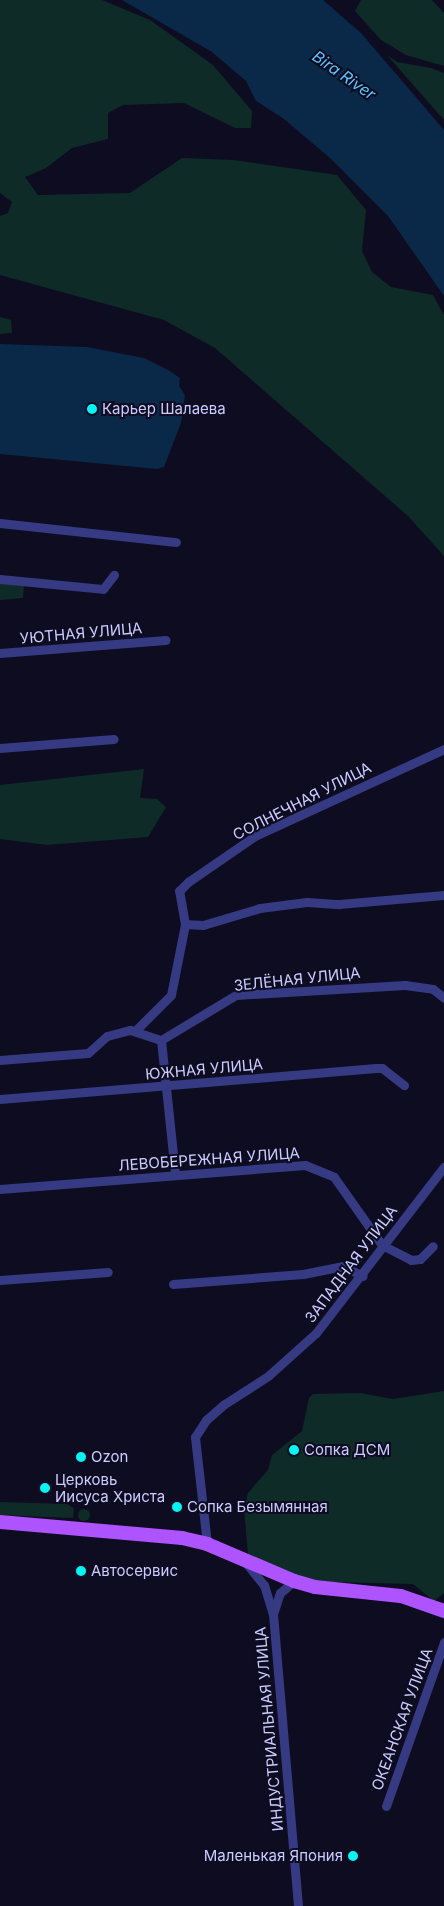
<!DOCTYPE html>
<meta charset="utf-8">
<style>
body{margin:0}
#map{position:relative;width:444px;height:1906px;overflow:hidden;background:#0d0c21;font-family:Inter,sans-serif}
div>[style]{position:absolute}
.green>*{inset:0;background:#0f2b27}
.round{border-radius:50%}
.water>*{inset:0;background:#0a2847}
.minor>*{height:9px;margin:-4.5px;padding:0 4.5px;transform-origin:4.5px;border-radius:4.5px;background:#353a82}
.primary>*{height:14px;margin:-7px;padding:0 7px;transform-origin:7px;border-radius:7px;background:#ad53ff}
.dots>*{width:14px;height:14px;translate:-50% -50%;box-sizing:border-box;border:2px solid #0d0c21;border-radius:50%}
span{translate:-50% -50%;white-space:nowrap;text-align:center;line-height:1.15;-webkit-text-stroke:4px #0d0c21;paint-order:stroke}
.poi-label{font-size:15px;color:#cdccff}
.left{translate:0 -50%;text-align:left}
.right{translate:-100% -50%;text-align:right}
.street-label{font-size:15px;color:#cdccff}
.water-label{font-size:16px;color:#5ac4ff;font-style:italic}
</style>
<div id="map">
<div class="green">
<i style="clip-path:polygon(0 0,102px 0,150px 20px,213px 65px,252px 111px,251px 128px,235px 128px,184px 103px,123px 105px,108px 113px,108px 139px,72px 148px,46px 168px,25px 177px,38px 195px,130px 193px,182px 158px,233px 160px,337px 175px,366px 210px,362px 251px,372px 272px,391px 287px,433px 295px,444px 315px,444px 556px,408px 516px,215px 348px,164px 320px,0 275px,0 216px,8px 213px,12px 202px,0 193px)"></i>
<i style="clip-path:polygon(361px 0,432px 0,444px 13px,444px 66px,406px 55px,381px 40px,355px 11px)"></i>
<i style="clip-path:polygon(387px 55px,397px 62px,431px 68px,444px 73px,444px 120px)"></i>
<i style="clip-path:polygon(0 317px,11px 320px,12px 333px,0 334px)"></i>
<i style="clip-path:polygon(0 583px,24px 586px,23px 598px,0 600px)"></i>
<i style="clip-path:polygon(144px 769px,140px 798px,157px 799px,166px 807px,148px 837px,47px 845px,0 839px,0 785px)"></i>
<i style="clip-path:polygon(444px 1391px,444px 1593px,434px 1601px,413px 1584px,330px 1582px,282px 1574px,248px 1554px,244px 1508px,248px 1493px,268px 1470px,272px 1455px,302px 1431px,309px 1398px,313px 1394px,360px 1393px,393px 1399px)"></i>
<i style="clip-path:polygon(0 1502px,67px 1504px,74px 1508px,73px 1518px,0 1515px)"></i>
<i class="round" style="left:78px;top:1509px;width:12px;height:12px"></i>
</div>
<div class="water">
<i style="clip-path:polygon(122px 0,323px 0,361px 33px,444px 130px,444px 296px,388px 216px,330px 158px,284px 119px,256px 101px,246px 81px,212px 52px)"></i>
<i style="clip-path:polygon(0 344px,87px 347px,144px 358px,170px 371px,180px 378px,179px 386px,185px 395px,181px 423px,164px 467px,157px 469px,0 454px)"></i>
</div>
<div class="minor">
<i style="left:0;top:523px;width:177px;rotate:6.2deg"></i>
<i style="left:0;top:579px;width:103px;rotate:5.5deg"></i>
<i style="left:103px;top:589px;width:18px;rotate:-52deg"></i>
<i style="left:0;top:653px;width:166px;rotate:-4.5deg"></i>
<i style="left:0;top:748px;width:114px;rotate:-4.5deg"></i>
<i style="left:185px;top:924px;width:18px;rotate:3deg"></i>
<i style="left:203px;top:925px;width:59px;rotate:-16.6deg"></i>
<i style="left:260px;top:908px;width:47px;rotate:-7.3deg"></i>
<i style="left:307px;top:902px;width:32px;rotate:4deg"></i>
<i style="left:339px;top:904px;width:105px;rotate:-4.9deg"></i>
<i style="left:136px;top:1030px;width:49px;rotate:-45deg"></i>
<i style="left:171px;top:995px;width:72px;rotate:-78.8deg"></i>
<i style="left:185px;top:924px;width:34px;rotate:-100deg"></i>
<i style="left:179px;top:891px;width:13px;rotate:-45deg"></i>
<i style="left:188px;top:882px;width:81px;rotate:-34.5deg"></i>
<i style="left:255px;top:836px;width:208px;rotate:-24.7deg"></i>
<i style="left:161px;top:1040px;width:87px;rotate:-31deg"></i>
<i style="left:236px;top:995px;width:169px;rotate:-3.4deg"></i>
<i style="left:405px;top:985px;width:28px;rotate:8deg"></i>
<i style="left:433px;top:989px;width:14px;rotate:39deg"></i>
<i style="left:161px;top:1040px;width:135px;rotate:84deg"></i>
<i style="left:0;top:1060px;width:88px;rotate:-4.5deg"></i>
<i style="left:88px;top:1053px;width:25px;rotate:-42deg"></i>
<i style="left:107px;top:1036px;width:24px;rotate:-15deg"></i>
<i style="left:130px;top:1030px;width:33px;rotate:18deg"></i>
<i style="left:0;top:1099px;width:377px;rotate:-4.7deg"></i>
<i style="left:376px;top:1068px;width:6px"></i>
<i style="left:382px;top:1068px;width:28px;rotate:38deg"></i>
<i style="left:0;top:1189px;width:306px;rotate:-4.5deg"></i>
<i style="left:305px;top:1165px;width:31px;rotate:22deg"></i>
<i style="left:334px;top:1177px;width:83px;rotate:54.8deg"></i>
<i style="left:382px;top:1245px;width:33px;rotate:27deg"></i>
<i style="left:411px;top:1260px;width:9px;rotate:-6deg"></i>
<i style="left:420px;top:1259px;width:18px;rotate:-45deg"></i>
<i style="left:0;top:1280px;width:108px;rotate:-4.2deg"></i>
<i style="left:173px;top:1284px;width:130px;rotate:-4.4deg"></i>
<i style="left:303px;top:1274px;width:41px;rotate:-11.3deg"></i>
<i style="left:343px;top:1266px;width:22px;rotate:27deg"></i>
<i style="left:207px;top:1544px;width:108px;rotate:-96.4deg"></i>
<i style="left:195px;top:1437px;width:20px;rotate:-57deg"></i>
<i style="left:206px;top:1420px;width:23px;rotate:-41deg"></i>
<i style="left:223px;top:1405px;width:54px;rotate:-32.8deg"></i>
<i style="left:268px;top:1376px;width:64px;rotate:-41.9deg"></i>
<i style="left:316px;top:1333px;width:210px;rotate:-52.4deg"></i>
<i style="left:246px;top:1563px;width:28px;rotate:51deg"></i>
<i style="left:264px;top:1585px;width:30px;rotate:73deg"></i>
<i style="left:273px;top:1614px;width:293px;rotate:85.1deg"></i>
<i style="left:273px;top:1614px;width:22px;rotate:-72deg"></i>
<i style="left:280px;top:1593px;width:18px;rotate:-41deg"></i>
<i style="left:386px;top:1806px;width:174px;rotate:-70.5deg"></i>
</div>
<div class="primary">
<i style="left:0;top:1522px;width:183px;rotate:5deg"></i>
<i style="left:182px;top:1538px;width:26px;rotate:13deg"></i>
<i style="left:207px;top:1544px;width:95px;rotate:23deg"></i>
<i style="left:294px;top:1581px;width:22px;rotate:16deg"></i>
<i style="left:315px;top:1587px;width:86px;rotate:6deg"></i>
<i style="left:401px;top:1596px;width:46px;rotate:19.2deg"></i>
</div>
<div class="dots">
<i style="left:92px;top:409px;background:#00f7f6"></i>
<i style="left:294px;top:1450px;background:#00f7f6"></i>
<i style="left:81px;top:1457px;background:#00f7f6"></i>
<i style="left:45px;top:1488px;background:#00f7f6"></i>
<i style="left:177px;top:1507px;background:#00f7f6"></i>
<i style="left:81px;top:1571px;background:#00f7f6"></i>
<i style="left:353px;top:1856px;background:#00f7f6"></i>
</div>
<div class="poi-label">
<span class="left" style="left:102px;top:409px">Карьер Шалаева</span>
<span class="left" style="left:304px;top:1450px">Сопка ДСМ</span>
<span class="left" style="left:91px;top:1457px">Ozon</span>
<span class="left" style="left:55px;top:1488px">Церковь<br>Иисуса Христа</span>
<span class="left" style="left:187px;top:1507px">Сопка Безымянная</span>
<span class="left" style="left:91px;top:1571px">Автосервис</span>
<span class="right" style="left:343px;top:1856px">Маленькая Япония</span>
</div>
<div class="street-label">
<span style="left:81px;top:633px;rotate:-5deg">УЮТНАЯ УЛИЦА</span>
<span style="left:302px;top:801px;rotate:-27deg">СОЛНЕЧНАЯ УЛИЦА</span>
<span style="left:297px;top:979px;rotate:-6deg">ЗЕЛЁНАЯ УЛИЦА</span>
<span style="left:204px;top:1069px;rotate:-5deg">ЮЖНАЯ УЛИЦА</span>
<span style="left:209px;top:1159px;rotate:-4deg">ЛЕВОБЕРЕЖНАЯ УЛИЦА</span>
<span style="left:351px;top:1264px;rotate:-53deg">ЗАПАДНАЯ УЛИЦА</span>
<span style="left:402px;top:1719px;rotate:-70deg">ОКЕАНСКАЯ УЛИЦА</span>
<span style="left:269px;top:1729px;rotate:-95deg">ИНДУСТРИАЛЬНАЯ УЛИЦА</span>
</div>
<div class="water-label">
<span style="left:344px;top:75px;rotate:35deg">Bira River</span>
</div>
</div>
